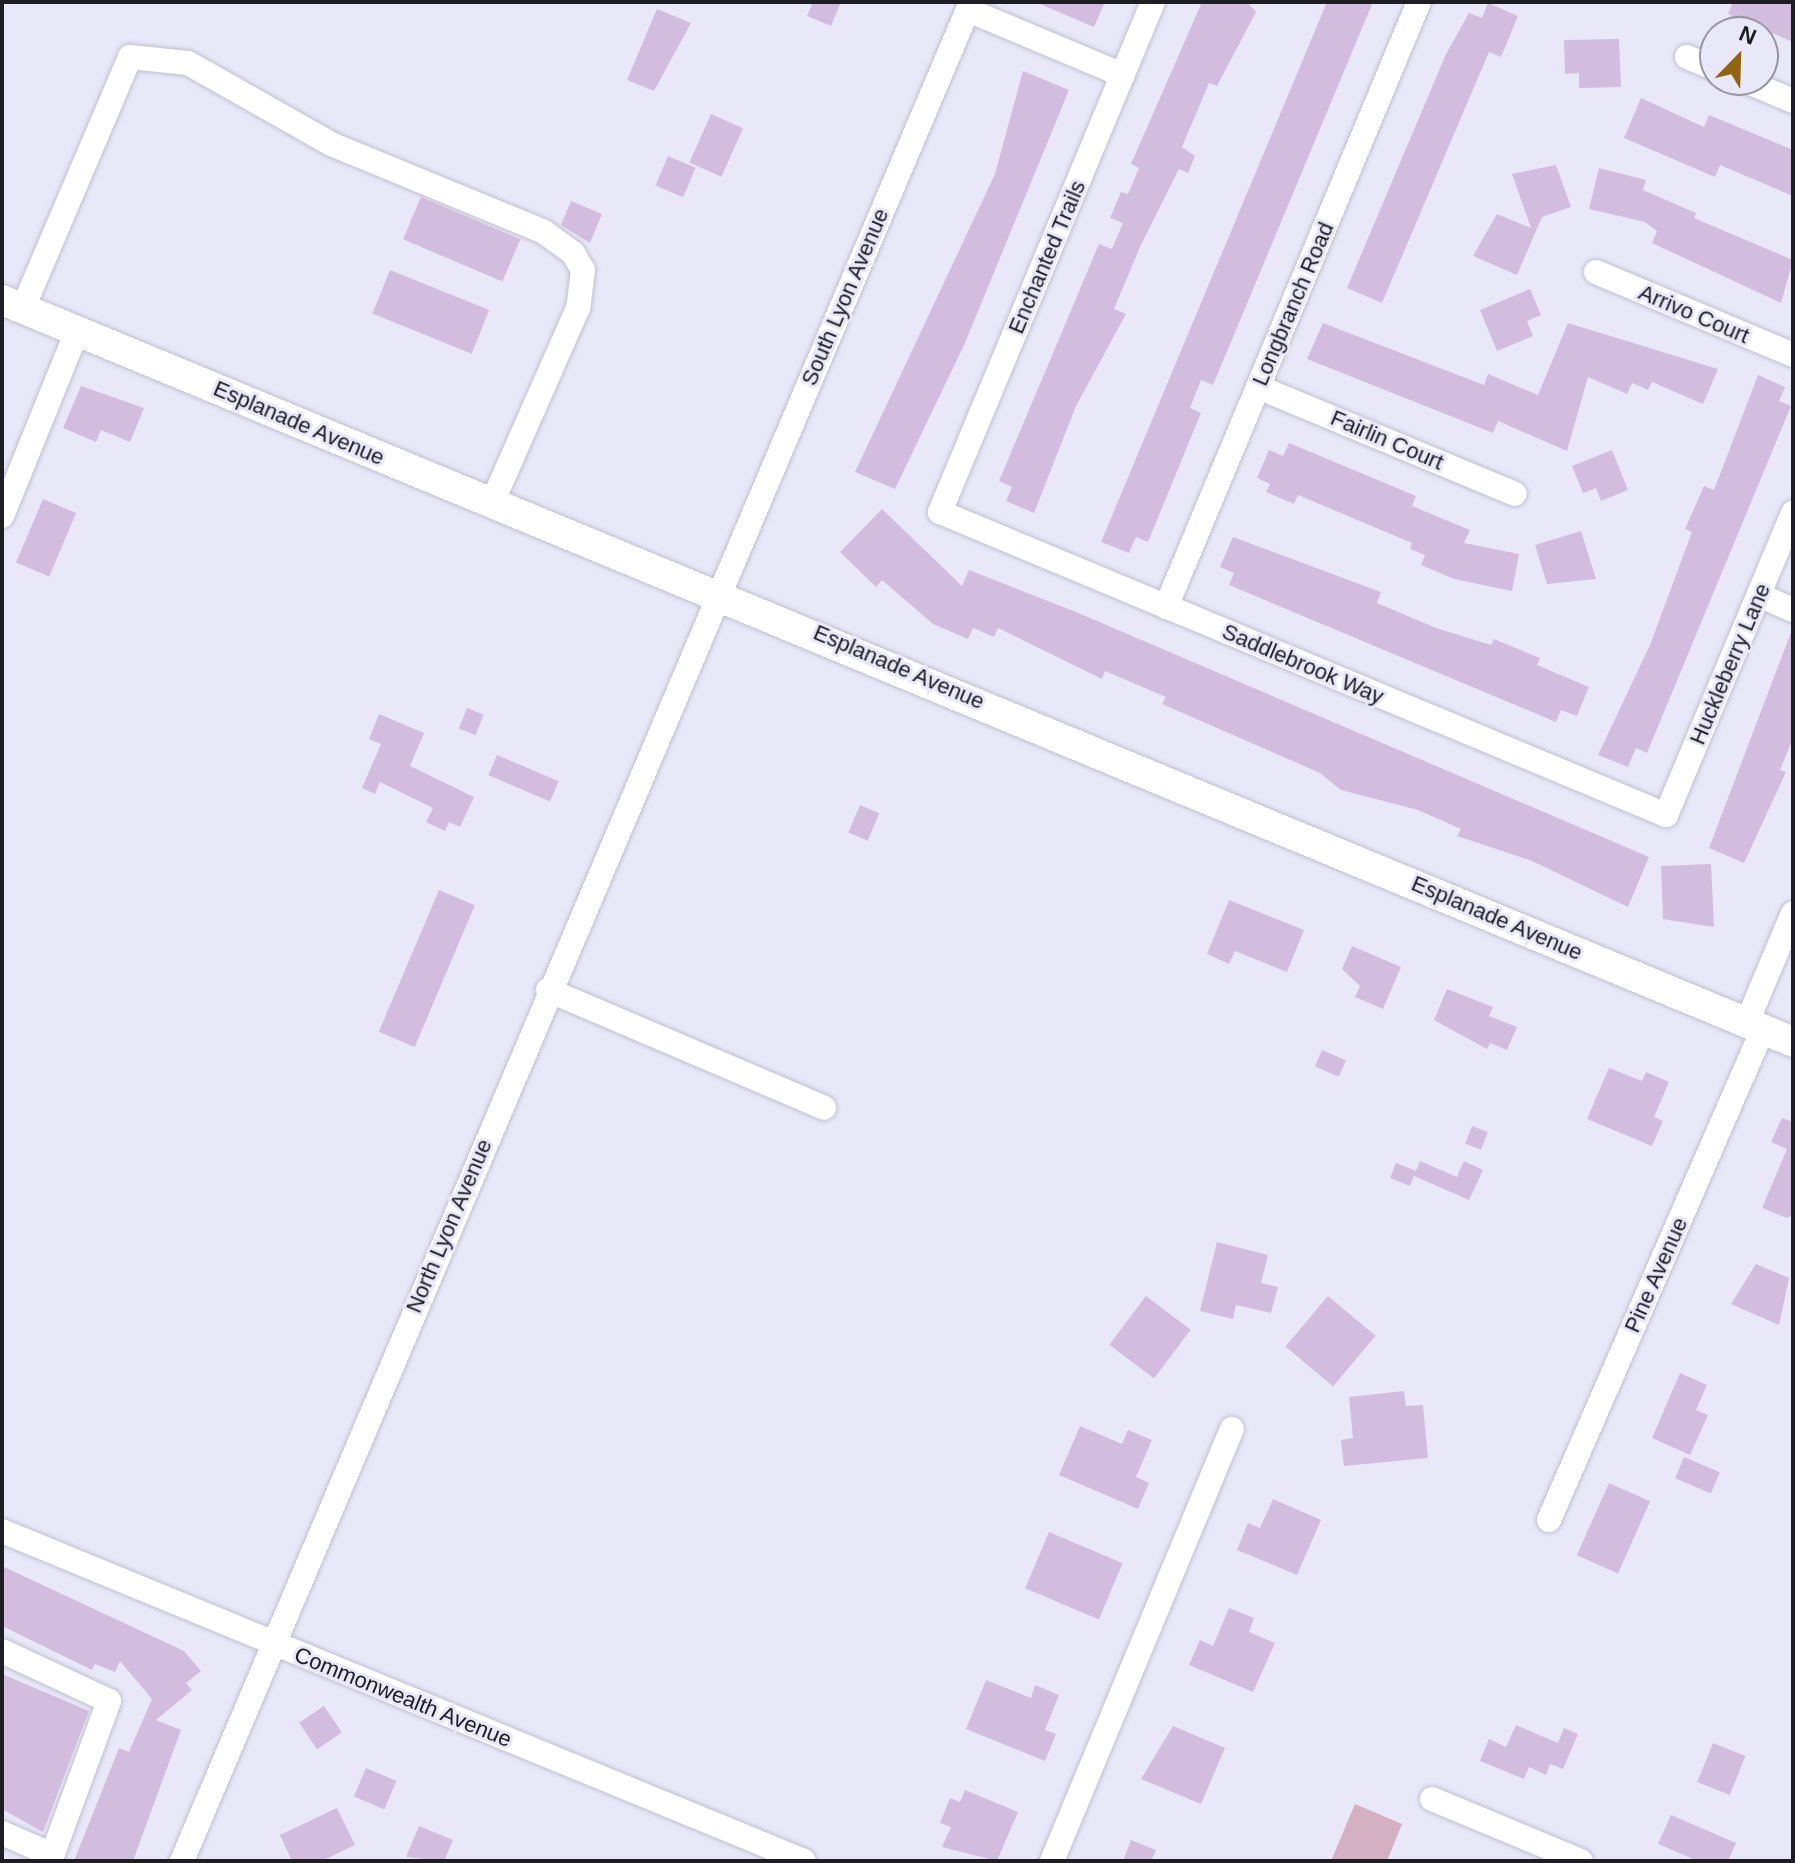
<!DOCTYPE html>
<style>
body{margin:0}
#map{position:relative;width:1795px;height:1863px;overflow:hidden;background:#e8e8f9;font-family:Helvetica,sans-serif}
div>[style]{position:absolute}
.green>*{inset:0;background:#d3b0c2}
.building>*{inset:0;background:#d3bdde;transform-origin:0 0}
.roads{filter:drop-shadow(0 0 2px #c0c0d1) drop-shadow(0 0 2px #c0c0d1)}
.minor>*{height:24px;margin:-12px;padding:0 12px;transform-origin:12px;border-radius:12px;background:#fff}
.major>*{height:30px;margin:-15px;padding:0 15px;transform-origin:15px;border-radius:15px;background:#fff}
span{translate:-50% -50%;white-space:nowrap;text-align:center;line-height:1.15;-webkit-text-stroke:6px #e8e8f9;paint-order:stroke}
.street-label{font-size:22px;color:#1d1d23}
.frame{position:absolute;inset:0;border:4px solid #1d1d23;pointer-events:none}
.north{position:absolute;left:1699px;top:16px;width:80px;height:80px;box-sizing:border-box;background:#e8e8f9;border:2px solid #9797a3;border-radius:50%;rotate:23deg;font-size:22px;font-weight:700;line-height:32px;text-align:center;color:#1d1d23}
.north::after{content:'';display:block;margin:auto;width:28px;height:36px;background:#91650f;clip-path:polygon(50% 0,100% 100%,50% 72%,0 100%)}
</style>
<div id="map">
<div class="green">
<i style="clip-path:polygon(1355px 1804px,1402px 1824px,1387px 1861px,1331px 1861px)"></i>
</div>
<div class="building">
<i style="clip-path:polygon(813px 2px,841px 2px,831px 26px,807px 16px)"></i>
<i style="clip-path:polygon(1035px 2px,1105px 2px,1094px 27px)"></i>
<i style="clip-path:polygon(1202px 2px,1247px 2px,1256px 12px,1217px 86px,1209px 83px,1182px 147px,1195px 156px,1188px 173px,1179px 169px,1140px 247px,1114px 309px,1126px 314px,1076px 406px,1034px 513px,1006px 501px,1012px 487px,999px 481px,1099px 244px,1112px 249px,1123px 223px,1110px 218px,1121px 192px,1128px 194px,1139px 168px,1131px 164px)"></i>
<i style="clip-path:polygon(1327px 2px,1373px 2px,1213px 385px,1201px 380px,1190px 408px,1201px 413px,1148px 542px,1136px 537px,1129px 553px,1101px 542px)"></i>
<i style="clip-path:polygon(1733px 2px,1793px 2px,1793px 42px,1728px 14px)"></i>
<i style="clip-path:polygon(1488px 3px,1518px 16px,1501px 57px,1489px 52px,1382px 303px,1347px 288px,1446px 54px,1469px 13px,1482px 18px)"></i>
<i style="clip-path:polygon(657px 9px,691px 23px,654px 91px,627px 80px)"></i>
<i style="clip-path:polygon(1619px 39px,1621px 87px,1579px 88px,1579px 73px,1565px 74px,1564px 40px)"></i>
<i style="clip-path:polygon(1023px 71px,1069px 90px,965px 343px,895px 489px,855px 472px,995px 174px)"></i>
<i style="clip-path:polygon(1641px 98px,1704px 127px,1709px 115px,1793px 150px,1793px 196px,1720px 165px,1715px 177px,1624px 138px)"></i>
<i style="left:711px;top:114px;width:35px;height:53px;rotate:24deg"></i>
<i style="left:668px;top:156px;width:30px;height:32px;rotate:23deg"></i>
<i style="clip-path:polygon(1556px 165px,1571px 207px,1542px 217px,1517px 275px,1473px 256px,1497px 214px,1531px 228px,1512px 174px)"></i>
<i style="clip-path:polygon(1599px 168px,1646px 180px,1643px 190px,1696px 213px,1694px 218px,1793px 260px,1781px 303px,1652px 243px,1657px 231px,1645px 222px,1589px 209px)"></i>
<i style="left:421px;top:197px;width:108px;height:46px;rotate:23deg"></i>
<i style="clip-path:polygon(571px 201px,602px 214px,590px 243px,561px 225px)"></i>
<i style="left:390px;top:270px;width:107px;height:47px;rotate:22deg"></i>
<i style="clip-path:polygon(1530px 289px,1541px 315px,1527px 321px,1533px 336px,1497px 351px,1480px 310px)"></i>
<i style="clip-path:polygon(1323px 323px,1484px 385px,1488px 374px,1538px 395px,1568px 323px,1718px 369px,1703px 404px,1652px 382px,1648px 390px,1632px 383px,1627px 394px,1588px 377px,1567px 451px,1498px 421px,1493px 433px,1307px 359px)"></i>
<i style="clip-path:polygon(1758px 375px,1785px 387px,1779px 401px,1791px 406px,1647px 753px,1636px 748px,1628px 767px,1598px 755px,1650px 645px,1692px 532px,1685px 529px,1704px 486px,1714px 490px)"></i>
<i style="clip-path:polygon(81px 386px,144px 408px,130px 442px,101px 430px,96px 442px,63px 428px)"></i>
<i style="clip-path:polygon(1289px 443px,1416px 496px,1412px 506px,1470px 530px,1464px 543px,1519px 554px,1512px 591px,1454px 579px,1421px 565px,1425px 555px,1410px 549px,1412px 543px,1298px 495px,1294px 504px,1266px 492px,1270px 484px,1257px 478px,1269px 450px,1283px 456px)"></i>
<i style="clip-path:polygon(1612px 450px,1628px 490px,1601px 501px,1596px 488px,1583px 493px,1572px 466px)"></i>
<i style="left:43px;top:499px;width:36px;height:69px;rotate:23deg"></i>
<i style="clip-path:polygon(882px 509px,962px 586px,969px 570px,1076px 612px,1649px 857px,1628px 907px,1532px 861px,1457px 836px,1461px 829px,1418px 810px,1341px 790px,1320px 773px,1162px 704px,1166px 697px,1105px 671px,1102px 679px,998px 628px,994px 637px,973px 628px,968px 639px,933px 624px,882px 580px,876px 587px,840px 552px)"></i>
<i style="clip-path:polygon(1581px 531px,1596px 579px,1547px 584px,1535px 545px)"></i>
<i style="clip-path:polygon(1233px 537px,1381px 592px,1377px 603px,1436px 628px,1491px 645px,1494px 639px,1540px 658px,1537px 665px,1589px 687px,1577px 716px,1561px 710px,1556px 722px,1229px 585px,1234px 573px,1220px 567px)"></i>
<i style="clip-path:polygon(1793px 627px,1793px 738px,1780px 770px,1786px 772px,1744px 863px,1709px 848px)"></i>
<i style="left:467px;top:708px;width:18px;height:22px;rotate:22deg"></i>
<i style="clip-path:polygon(379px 714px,424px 733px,410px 766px,474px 797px,460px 827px,449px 822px,445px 831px,426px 822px,433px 808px,380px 782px,375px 794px,362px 788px,381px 744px,369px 739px)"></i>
<i style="left:497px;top:755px;width:67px;height:22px;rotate:23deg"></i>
<i style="left:860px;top:805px;width:21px;height:30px;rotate:23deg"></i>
<i style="clip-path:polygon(1711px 864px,1714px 927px,1663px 919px,1661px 866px)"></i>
<i style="left:439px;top:890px;width:39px;height:154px;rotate:23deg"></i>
<i style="clip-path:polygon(1229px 900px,1304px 930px,1287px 972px,1235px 951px,1229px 964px,1207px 954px)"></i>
<i style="clip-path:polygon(1352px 946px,1401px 967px,1383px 1009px,1355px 997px,1360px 986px,1342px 969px)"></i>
<i style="clip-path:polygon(1447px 989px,1493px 1007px,1489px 1016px,1517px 1027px,1507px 1050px,1490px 1043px,1487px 1049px,1434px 1020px)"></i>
<i style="left:1322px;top:1050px;width:26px;height:18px;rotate:23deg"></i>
<i style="clip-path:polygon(1609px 1068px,1642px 1081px,1646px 1072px,1669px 1082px,1654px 1117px,1663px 1121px,1652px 1146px,1587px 1119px)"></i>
<i style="clip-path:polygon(1782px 1118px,1793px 1122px,1793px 1214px,1787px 1218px,1762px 1208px,1787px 1149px,1771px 1142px)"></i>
<i style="left:1472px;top:1126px;width:17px;height:19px;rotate:21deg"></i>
<i style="clip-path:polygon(1420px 1161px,1457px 1177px,1464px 1161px,1483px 1170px,1469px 1200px,1414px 1176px,1410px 1186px,1390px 1178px,1396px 1163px,1416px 1171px)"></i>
<i style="clip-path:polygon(1217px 1242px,1268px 1255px,1261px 1283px,1278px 1287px,1271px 1313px,1236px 1305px,1233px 1319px,1200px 1311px)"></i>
<i style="clip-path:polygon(1756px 1264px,1789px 1278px,1779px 1325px,1731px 1304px)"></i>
<i style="left:1146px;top:1296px;width:56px;height:61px;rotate:37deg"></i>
<i style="left:1328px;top:1296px;width:62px;height:66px;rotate:40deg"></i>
<i style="clip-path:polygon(1680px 1373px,1707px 1385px,1696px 1410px,1708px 1415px,1690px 1455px,1652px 1438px)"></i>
<i style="clip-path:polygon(1404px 1391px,1406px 1406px,1423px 1405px,1428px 1458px,1344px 1466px,1341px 1440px,1353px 1438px,1349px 1397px)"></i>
<i style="clip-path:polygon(1080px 1426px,1122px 1444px,1128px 1430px,1152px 1440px,1136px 1477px,1149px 1483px,1138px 1509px,1059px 1475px)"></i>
<i style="left:1684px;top:1457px;width:39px;height:23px;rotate:23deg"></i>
<i style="left:1609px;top:1483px;width:45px;height:79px;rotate:24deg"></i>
<i style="clip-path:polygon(1273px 1499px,1321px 1520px,1297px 1575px,1237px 1550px,1248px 1523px,1260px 1528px)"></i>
<i style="left:1049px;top:1532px;width:80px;height:61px;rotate:23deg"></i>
<i style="clip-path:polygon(2px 1566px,184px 1651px,201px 1671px,186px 1683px,192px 1690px,156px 1720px,181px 1730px,133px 1861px,74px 1861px,119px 1748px,129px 1752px,152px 1699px,120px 1661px,115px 1672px,95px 1664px,92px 1670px,2px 1626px)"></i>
<i style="clip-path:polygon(1229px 1608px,1254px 1618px,1249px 1632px,1275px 1643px,1253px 1692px,1189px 1665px,1200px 1640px,1213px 1646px)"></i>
<i style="clip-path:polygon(2px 1674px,89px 1711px,43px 1832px,2px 1809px)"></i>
<i style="clip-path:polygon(986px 1680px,1031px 1698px,1035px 1685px,1059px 1695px,1045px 1730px,1056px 1734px,1045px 1761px,966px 1729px)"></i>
<i style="left:324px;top:1706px;width:32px;height:30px;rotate:56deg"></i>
<i style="clip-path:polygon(1516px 1725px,1558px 1743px,1564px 1728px,1578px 1734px,1563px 1769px,1550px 1764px,1546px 1775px,1529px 1767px,1524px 1779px,1480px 1761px,1489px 1739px,1506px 1747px)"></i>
<i style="clip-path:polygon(1173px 1726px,1225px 1748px,1201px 1804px,1141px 1779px)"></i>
<i style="left:1713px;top:1743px;width:35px;height:42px;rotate:22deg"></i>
<i style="left:366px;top:1768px;width:33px;height:31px;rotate:23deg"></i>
<i style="clip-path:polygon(965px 1790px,1018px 1812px,997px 1861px,942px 1847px,951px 1827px,940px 1823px,950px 1798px,960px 1802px)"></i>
<i style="clip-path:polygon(337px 1808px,355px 1845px,322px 1861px,292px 1861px,280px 1835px)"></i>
<i style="clip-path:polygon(1671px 1815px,1736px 1843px,1728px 1861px,1698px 1861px,1658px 1844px)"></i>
<i style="clip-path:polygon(419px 1826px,453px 1840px,444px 1861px,406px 1857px)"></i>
<i style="clip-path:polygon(1131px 1840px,1156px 1850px,1151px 1861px,1123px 1861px)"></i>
</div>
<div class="roads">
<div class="minor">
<i style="left:1153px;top:2px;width:553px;rotate:112.67deg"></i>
<i style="left:940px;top:512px;width:787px;rotate:22.65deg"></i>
<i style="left:1666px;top:815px;width:328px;rotate:-67.2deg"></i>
<i style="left:968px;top:10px;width:168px;rotate:22.8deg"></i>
<i style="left:1687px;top:57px;width:30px;rotate:23deg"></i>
<i style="left:1743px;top:80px;width:54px;rotate:22.8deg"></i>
<i style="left:1596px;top:272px;width:214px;rotate:22.8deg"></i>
<i style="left:23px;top:308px;width:273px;rotate:-66.9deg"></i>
<i style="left:130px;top:57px;width:58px;rotate:5.9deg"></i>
<i style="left:188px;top:63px;width:164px;rotate:29.5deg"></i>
<i style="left:331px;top:144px;width:230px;rotate:22.4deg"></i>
<i style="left:544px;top:232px;width:36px;rotate:36deg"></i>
<i style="left:573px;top:253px;width:20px;rotate:60deg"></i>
<i style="left:583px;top:270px;width:38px;rotate:97deg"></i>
<i style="left:578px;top:308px;width:213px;rotate:113.8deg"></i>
<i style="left:1258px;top:387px;width:278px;rotate:22.6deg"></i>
<i style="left:2px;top:516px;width:200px;rotate:-67.9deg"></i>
<i style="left:1759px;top:595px;width:37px;rotate:24deg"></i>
<i style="left:1166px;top:607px;width:656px;rotate:-67.31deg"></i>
<i style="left:548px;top:990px;width:300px;rotate:23.1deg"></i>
<i style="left:1747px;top:1022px;width:118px;rotate:-67.1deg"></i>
<i style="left:1549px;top:1520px;width:536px;rotate:-66.45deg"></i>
<i style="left:2px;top:1531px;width:867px;rotate:22.37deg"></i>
<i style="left:2px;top:1651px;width:118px;rotate:25deg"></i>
<i style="left:109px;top:1701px;width:171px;rotate:110.2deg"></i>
<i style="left:1432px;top:1799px;width:161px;rotate:22.6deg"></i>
<i style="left:2px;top:1833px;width:55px;rotate:23.7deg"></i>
<i style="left:182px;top:1861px;width:2020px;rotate:-67deg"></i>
<i style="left:1052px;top:1861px;width:468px;rotate:-67.4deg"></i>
</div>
<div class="major">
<i style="left:2px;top:300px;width:1939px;rotate:22.5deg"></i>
</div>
</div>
<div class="street-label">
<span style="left:1047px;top:257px;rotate:-67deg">Enchanted Trails</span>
<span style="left:845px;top:297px;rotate:-67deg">South Lyon Avenue</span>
<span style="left:1293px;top:304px;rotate:-67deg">Longbranch Road</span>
<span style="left:1694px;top:314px;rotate:23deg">Arrivo Court</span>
<span style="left:299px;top:423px;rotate:23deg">Esplanade Avenue</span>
<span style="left:1387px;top:440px;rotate:23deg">Fairlin Court</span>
<span style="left:1303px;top:664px;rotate:23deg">Saddlebrook Way</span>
<span style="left:1730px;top:664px;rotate:-67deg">Huckleberry Lane</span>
<span style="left:899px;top:667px;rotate:23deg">Esplanade Avenue</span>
<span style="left:1497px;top:918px;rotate:23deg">Esplanade Avenue</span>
<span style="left:449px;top:1226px;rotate:-67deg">North Lyon Avenue</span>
<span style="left:1656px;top:1275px;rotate:-66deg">Pine Avenue</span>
<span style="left:403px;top:1697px;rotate:22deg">Commonwealth Avenue</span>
</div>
<div class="frame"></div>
<div class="north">N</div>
</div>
